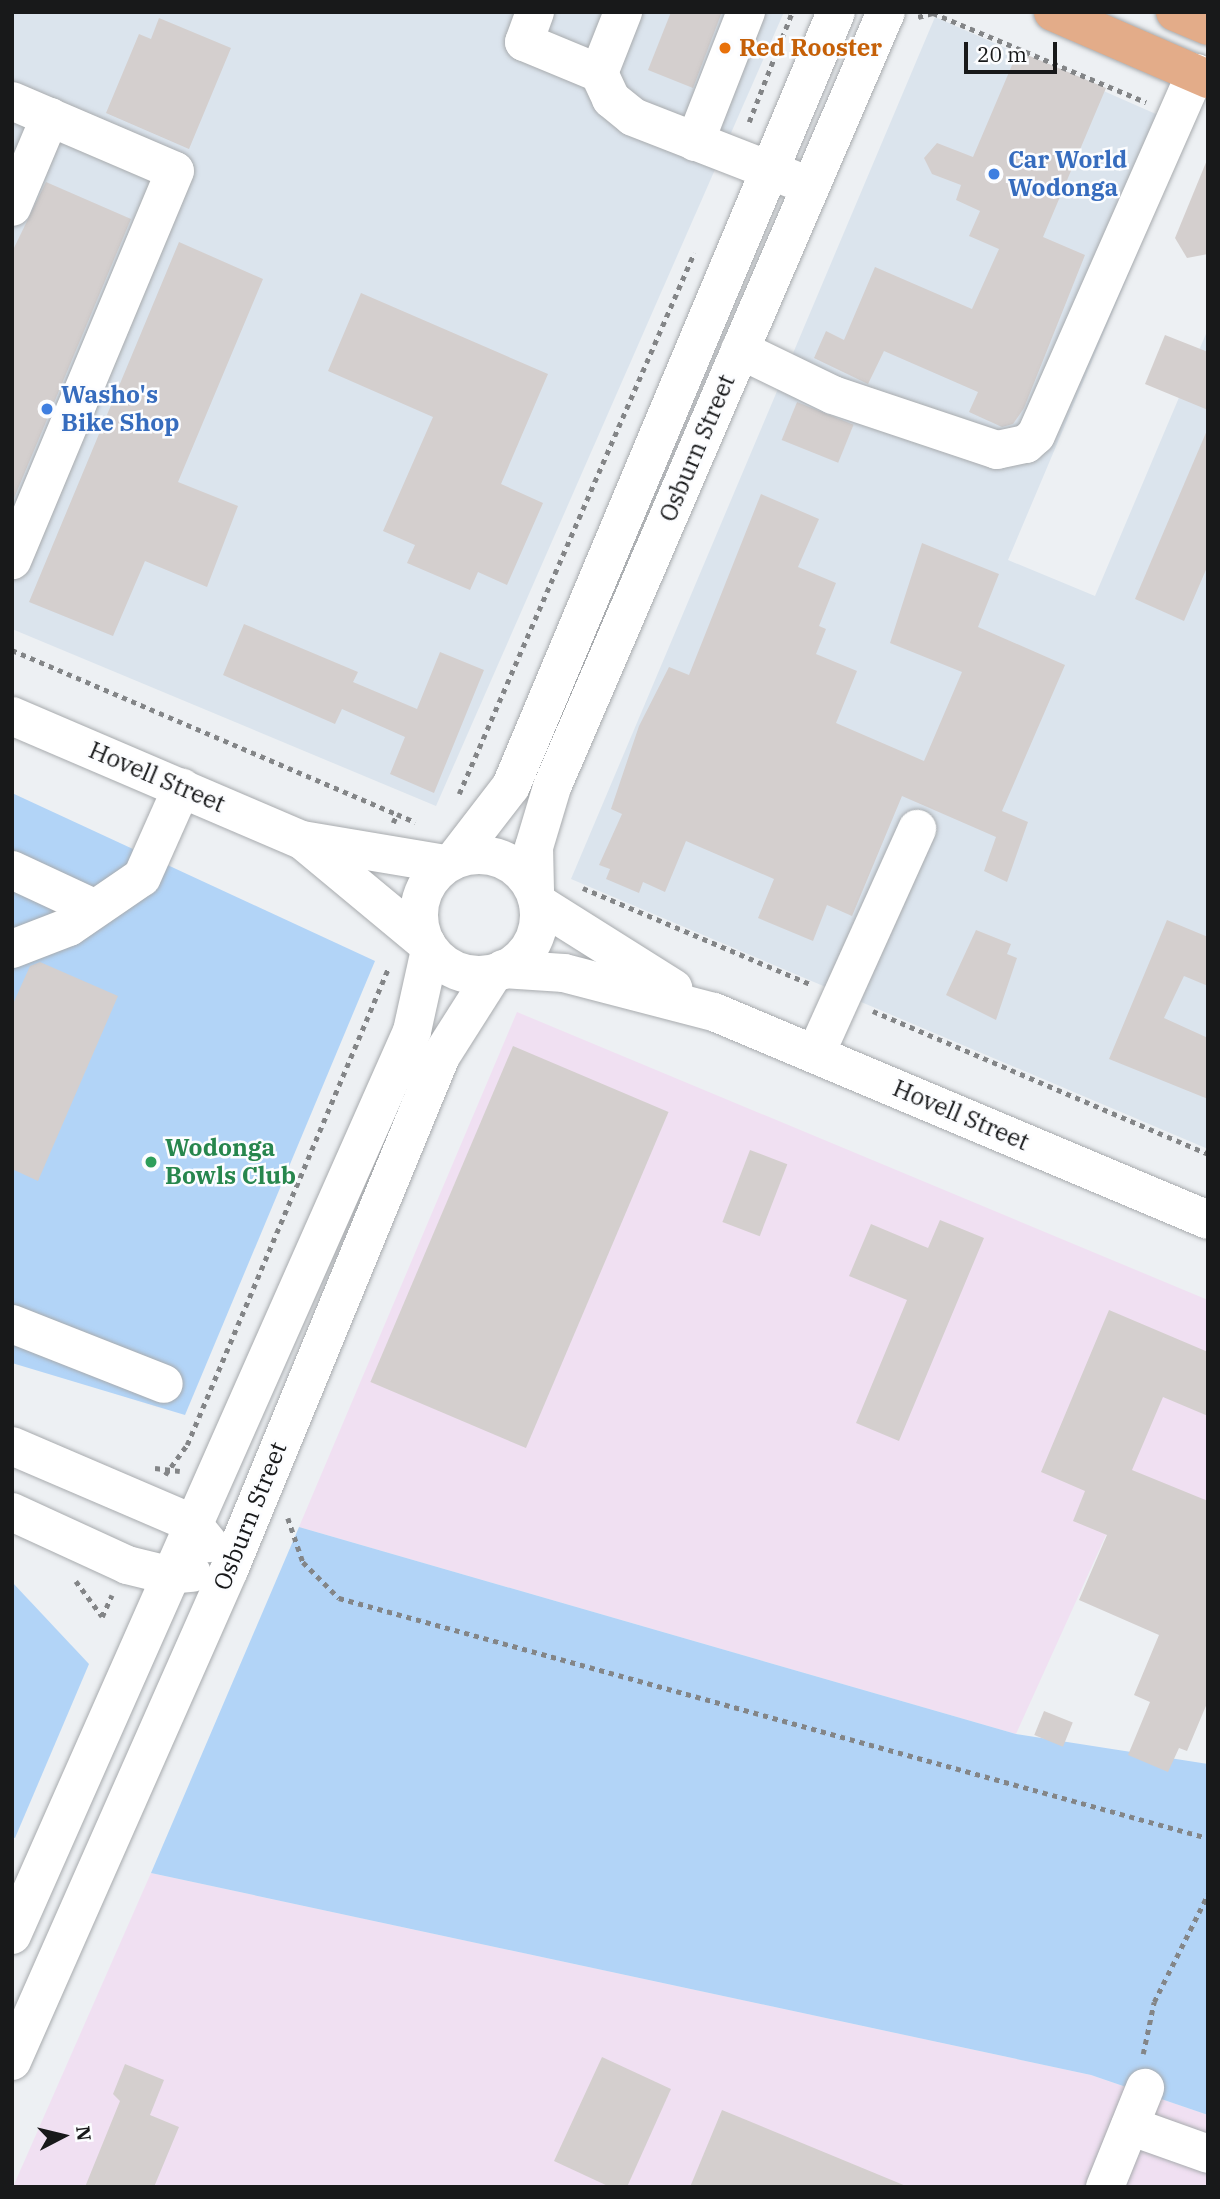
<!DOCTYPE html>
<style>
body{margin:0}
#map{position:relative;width:1220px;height:2199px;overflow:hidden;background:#edf0f3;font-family:"IBM Plex Serif",serif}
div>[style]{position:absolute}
.built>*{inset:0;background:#dbe4ed}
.industrial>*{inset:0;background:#f0e0f2}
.green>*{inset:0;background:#b2d4f7}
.building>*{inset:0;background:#d4cfce;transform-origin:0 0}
.path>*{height:4.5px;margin-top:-2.25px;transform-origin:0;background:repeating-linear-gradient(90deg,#838587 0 5px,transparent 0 10px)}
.roads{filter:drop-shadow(0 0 2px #a8abae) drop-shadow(0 0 2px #a8abae)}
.minor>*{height:38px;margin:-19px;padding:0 19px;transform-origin:19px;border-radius:19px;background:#fff}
.minor>.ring{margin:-19px;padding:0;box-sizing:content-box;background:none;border:38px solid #fff;border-radius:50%}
.major>*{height:38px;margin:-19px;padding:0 19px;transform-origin:19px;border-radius:19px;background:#e3ac89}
.dots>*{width:19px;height:19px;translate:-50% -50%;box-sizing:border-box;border:4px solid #fcfdff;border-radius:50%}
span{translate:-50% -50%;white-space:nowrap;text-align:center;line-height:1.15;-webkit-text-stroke:5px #fcfdff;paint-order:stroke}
.food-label{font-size:24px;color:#c56008;font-weight:700}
.left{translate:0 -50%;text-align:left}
.shop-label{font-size:24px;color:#366cbe;font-weight:700}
.street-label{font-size:24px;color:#18191a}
.leisure-label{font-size:24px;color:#27864d;font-weight:700}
.frame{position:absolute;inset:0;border:14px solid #18191a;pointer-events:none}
.north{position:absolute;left:28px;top:2101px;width:70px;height:70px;-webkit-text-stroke:5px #fcfdff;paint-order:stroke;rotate:83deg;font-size:19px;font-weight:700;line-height:28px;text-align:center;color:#18191a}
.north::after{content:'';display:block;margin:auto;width:24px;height:32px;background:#18191a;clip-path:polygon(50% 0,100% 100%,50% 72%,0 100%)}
.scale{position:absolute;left:964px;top:42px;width:93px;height:32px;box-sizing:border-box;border:4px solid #18191a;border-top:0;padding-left:9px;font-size:21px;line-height:24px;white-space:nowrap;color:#18191a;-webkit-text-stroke:5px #fcfdff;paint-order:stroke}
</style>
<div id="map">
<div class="built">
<i style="clip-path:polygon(12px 12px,784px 12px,436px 806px,12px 629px)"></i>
<i style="clip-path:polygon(935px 17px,1190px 129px,1008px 560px,1095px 596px,1208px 329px,1208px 1149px,571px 879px)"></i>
</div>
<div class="industrial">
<i style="clip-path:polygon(517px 1012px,1208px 1300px,1208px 1578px,1106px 1535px,1016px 1734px,299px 1527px)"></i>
<i style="clip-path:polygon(151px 1873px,1091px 2075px,1208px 2115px,1208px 2187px,13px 2187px)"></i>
</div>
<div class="green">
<i style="clip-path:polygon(12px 793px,375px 961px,185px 1415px,12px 1363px)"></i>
<i style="clip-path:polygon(299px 1527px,1016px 1734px,1208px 1764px,1208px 2115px,1091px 2075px,151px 1873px)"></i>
<i style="clip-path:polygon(12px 1582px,89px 1664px,15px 1838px,12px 1837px)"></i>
</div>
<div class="building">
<i style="clip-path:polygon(671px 12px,722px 12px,693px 88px,648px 70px)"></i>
<i style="clip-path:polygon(159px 18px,231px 48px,189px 149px,106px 113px,139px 34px,151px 39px)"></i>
<i style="clip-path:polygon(1018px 51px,1106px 88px,1043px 237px,1085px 255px,1024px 408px,1013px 424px,1002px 427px,969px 412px,978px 392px,884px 351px,868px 384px,814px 358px,826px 331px,844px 340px,875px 267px,972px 309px,999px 249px,969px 236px,980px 211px,956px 200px,961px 185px,932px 174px,924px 158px,937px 143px,973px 157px)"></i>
<i style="clip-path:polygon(1207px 160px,1208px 254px,1187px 258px,1175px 238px)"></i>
<i style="clip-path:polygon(46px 182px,131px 219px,12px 503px,12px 252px)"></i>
<i style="clip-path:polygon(179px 242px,263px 279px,178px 482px,238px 506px,207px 587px,145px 561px,113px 636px,29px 602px)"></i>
<i style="clip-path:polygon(361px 293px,548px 374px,501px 484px,543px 503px,507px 585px,478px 572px,470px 590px,407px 563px,415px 545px,383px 531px,433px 417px,328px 371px)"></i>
<i style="clip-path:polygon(1165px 335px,1208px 352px,1208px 410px,1145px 384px)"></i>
<i style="left:797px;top:402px;width:61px;height:41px;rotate:22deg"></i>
<i style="clip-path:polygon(1208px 428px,1208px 565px,1184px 621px,1135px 599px)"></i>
<i style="clip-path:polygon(761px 494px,819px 519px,798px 567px,836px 583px,819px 626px,826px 629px,816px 654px,857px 671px,836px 723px,924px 761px,962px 672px,890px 643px,922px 543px,999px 574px,978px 627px,1065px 665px,1002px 811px,1028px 822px,1007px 882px,984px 871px,996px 837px,902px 796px,852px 916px,827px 905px,813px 941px,758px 918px,774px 879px,686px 841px,665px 892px,643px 882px,639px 893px,606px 879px,610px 869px,599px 865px,622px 814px,611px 809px,639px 726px,669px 667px,689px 675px)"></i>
<i style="clip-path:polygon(244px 624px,358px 672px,353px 682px,417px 709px,440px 652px,484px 670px,434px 793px,390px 774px,405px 737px,342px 709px,335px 724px,223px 675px)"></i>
<i style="clip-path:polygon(1167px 920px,1208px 937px,1208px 986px,1184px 976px,1164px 1018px,1208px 1038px,1208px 1099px,1109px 1059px)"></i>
<i style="clip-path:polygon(976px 930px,1011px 944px,1007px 954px,1017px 958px,996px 1020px,946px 995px)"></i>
<i style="clip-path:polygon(40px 962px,118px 996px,38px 1181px,12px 1169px,12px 1006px,30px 966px)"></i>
<i style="left:513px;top:1046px;width:169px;height:365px;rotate:23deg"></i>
<i style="left:750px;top:1150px;width:40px;height:77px;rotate:21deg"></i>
<i style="clip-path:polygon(940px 1220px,984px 1238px,899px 1441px,856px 1423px,907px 1300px,849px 1276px,871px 1224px,928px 1248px)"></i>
<i style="clip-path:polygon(1109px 1310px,1208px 1352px,1208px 1416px,1163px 1397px,1132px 1470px,1208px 1501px,1208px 1701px,1187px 1751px,1179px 1748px,1168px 1772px,1128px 1755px,1150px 1702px,1134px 1695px,1159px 1635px,1079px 1600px,1107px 1535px,1073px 1521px,1085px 1491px,1041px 1472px)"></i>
<i style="left:1044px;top:1711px;width:31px;height:26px;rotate:22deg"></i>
<i style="clip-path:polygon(602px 2057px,671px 2089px,627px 2187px,610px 2187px,554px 2161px)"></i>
<i style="clip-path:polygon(125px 2064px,164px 2080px,150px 2115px,179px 2127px,154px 2187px,85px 2187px,120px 2101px,113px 2094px)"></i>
<i style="clip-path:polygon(722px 2110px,906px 2186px,906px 2187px,690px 2187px)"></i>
</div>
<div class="path">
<i style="left:918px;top:17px;width:16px;rotate:-15deg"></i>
<i style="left:933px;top:13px;width:231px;rotate:22.7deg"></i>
<i style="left:749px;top:122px;width:118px;rotate:-68.6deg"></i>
<i style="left:12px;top:650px;width:418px;rotate:23.1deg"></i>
<i style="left:459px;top:794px;width:590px;rotate:-66.52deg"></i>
<i style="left:393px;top:823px;width:10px;rotate:-66deg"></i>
<i style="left:397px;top:814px;width:20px;rotate:24deg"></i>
<i style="left:583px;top:888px;width:246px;rotate:22.9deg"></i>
<i style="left:873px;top:1011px;width:364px;rotate:23.1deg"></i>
<i style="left:155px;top:1468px;width:25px;rotate:7deg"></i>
<i style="left:165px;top:1475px;width:37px;rotate:-54deg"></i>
<i style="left:187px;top:1445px;width:517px;rotate:-67.11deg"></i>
<i style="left:288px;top:1518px;width:46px;rotate:71.2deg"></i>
<i style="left:303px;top:1562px;width:51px;rotate:45deg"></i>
<i style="left:339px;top:1598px;width:902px;rotate:15.44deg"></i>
<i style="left:76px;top:1581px;width:44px;rotate:53.4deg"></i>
<i style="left:102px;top:1617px;width:24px;rotate:-66deg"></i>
<i style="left:1143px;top:2054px;width:53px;rotate:-78.1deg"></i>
<i style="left:1154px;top:2002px;width:121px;rotate:-63.4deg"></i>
</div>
<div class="roads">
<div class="minor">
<i style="left:535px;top:12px;width:32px;rotate:110deg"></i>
<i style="left:524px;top:42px;width:81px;rotate:22.5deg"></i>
<i style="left:599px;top:73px;width:66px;rotate:-68.5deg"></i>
<i style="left:599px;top:73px;width:29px;rotate:65deg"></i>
<i style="left:611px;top:99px;width:28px;rotate:39deg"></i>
<i style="left:633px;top:117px;width:171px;rotate:21.3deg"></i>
<i style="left:12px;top:101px;width:177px;rotate:23.2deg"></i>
<i style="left:175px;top:171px;width:422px;rotate:112.7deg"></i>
<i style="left:695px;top:142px;width:140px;rotate:-68.6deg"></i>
<i style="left:12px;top:207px;width:98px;rotate:-67.1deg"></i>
<i style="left:740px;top:350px;width:103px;rotate:25.8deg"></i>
<i style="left:833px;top:395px;width:173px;rotate:18.5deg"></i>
<i style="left:997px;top:450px;width:30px;rotate:-12deg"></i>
<i style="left:1026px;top:444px;width:13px;rotate:-42deg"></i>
<i style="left:1036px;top:435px;width:396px;rotate:-66.2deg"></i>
<i style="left:12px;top:716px;width:315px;rotate:23.2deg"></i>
<i style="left:302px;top:840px;width:145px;rotate:9.5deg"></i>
<i style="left:303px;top:841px;width:160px;rotate:39.7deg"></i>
<i class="ring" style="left:419px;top:855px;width:82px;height:82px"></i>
<i style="left:454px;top:860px;width:93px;rotate:-52.4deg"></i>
<i style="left:511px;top:786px;width:839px;rotate:-67.22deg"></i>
<i style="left:12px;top:870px;width:90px;rotate:24.9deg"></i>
<i style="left:535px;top:890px;width:43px;rotate:-91.3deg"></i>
<i style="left:534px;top:847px;width:63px;rotate:-73.3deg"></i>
<i style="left:552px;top:787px;width:844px;rotate:-66.69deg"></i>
<i style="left:538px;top:903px;width:160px;rotate:32.2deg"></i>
<i style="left:12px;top:949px;width:61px;rotate:-21.1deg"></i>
<i style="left:69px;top:927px;width:88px;rotate:-34.4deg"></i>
<i style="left:142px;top:877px;width:98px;rotate:-66deg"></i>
<i style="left:503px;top:969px;width:61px;rotate:3.8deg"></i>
<i style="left:564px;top:973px;width:155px;rotate:14.6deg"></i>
<i style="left:714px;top:1012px;width:536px;rotate:22.83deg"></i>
<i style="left:816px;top:1053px;width:246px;rotate:-65.7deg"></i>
<i style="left:12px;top:1324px;width:163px;rotate:21.5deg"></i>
<i style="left:12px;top:1446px;width:196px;rotate:23.2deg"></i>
<i style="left:192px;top:1523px;width:26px;rotate:51deg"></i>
<i style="left:12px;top:1512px;width:127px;rotate:24.7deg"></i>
<i style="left:127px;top:1565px;width:42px;rotate:13.7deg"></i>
<i style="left:168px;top:1575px;width:24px;rotate:-5deg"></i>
<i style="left:12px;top:1935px;width:989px;rotate:-66.13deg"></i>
<i style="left:412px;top:1031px;width:83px;rotate:-77.5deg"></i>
<i style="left:12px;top:2061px;width:537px;rotate:-66.16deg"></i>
<i style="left:229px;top:1570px;width:556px;rotate:-67.59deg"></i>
<i style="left:441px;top:1056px;width:97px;rotate:-57.6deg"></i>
<i style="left:1130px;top:2126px;width:83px;rotate:19.7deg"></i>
<i style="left:1105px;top:2187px;width:107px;rotate:-68deg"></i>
</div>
<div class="major">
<i style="left:1053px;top:12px;width:169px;rotate:23.4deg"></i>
<i style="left:1175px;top:12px;width:36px;rotate:23deg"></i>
</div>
</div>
<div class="dots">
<i style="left:725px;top:48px;background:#e8710a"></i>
<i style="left:994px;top:174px;background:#3f7fe0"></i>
<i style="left:47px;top:409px;background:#3f7fe0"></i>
<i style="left:151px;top:1162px;background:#2e9e5b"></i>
</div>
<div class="food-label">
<span class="left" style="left:739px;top:48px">Red Rooster</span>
</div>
<div class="shop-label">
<span class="left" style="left:1008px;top:174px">Car World<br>Wodonga</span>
<span class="left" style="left:61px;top:409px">Washo's<br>Bike Shop</span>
</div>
<div class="street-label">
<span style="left:697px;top:448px;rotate:-67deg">Osburn Street</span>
<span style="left:157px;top:777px;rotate:23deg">Hovell Street</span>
<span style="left:961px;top:1115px;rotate:23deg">Hovell Street</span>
<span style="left:250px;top:1516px;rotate:-68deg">Osburn Street</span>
</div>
<div class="leisure-label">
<span class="left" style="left:165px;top:1162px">Wodonga<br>Bowls Club</span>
</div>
<div class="frame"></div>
<div class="north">N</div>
<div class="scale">20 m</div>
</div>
